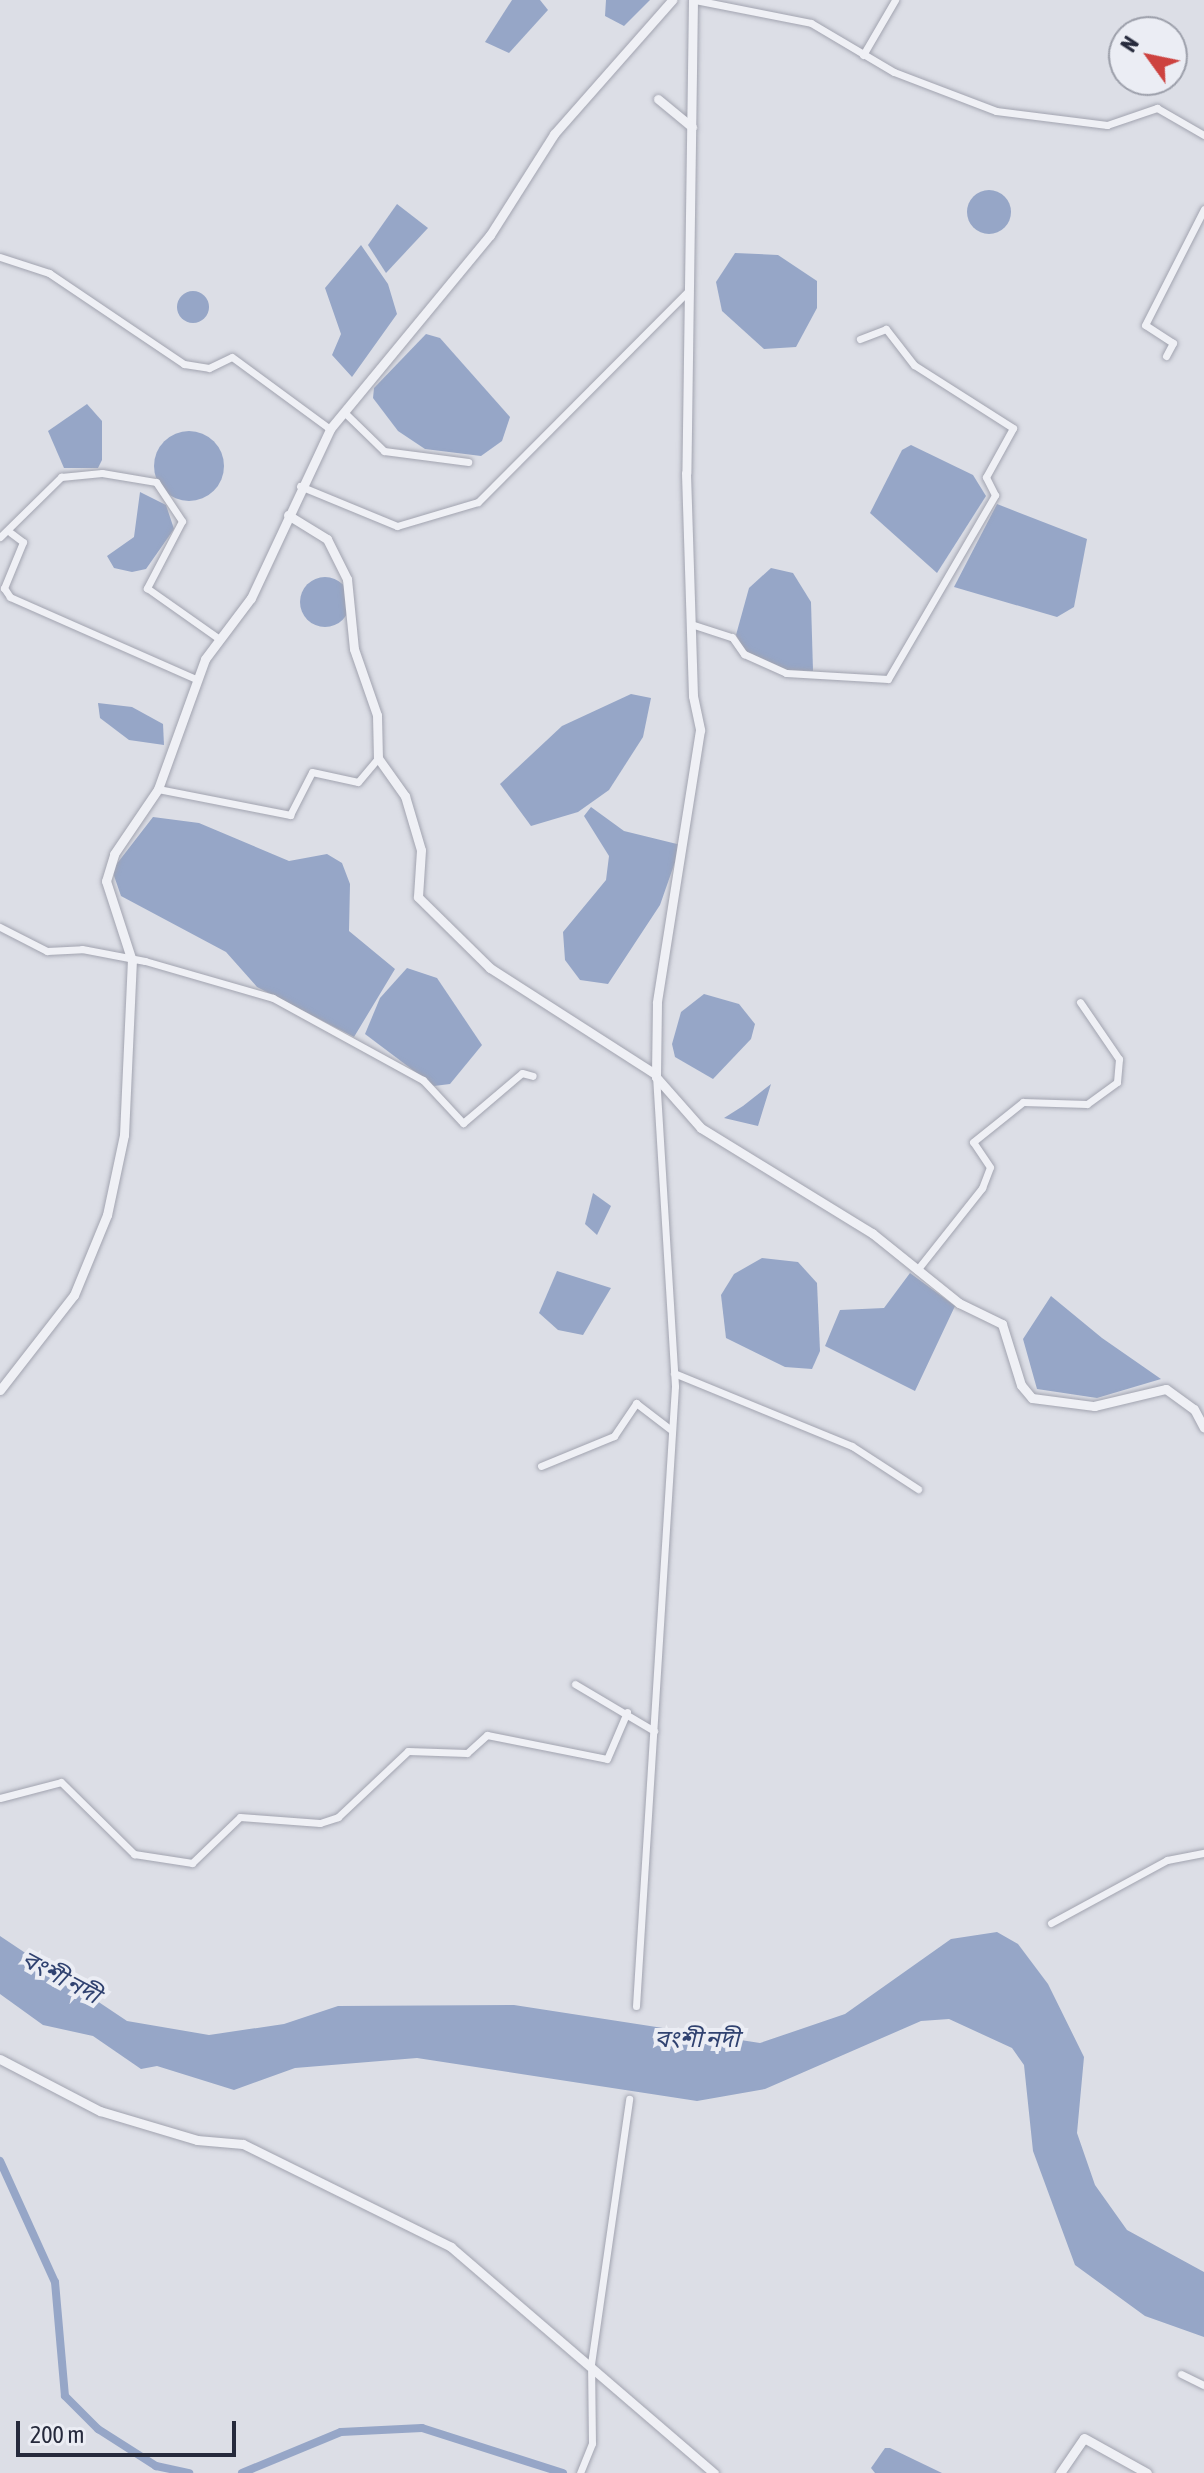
<!DOCTYPE html>
<meta charset="utf-8">
<style>
body{margin:0}
#map{position:relative;width:1204px;height:2473px;overflow:hidden;background:#dcdee6;font-family:"Asap Condensed","Noto Sans Bengali",sans-serif}
div>[style]{position:absolute}
.water>*{inset:0;background:#96a6c7}
.round{border-radius:50%}
.canal>*{height:8px;margin:-4px;padding:0 4px;transform-origin:4px;border-radius:4px;background:#96a6c7}
.roads{filter:drop-shadow(0 0 2px #a2a4b0) drop-shadow(0 0 2px #a2a4b0)}
.minor>*{height:7px;margin:-3.5px;padding:0 3.5px;transform-origin:3.5px;border-radius:3.5px;background:#eff0f5}
.tertiary>*{height:9px;margin:-4.5px;padding:0 4.5px;transform-origin:4.5px;border-radius:4.5px;background:#eff0f5}
span{translate:-50% -50%;white-space:nowrap;text-align:center;line-height:1.15;-webkit-text-stroke:8px #ebedf4;paint-order:stroke}
.water-label{font-size:24px;color:#304270;font-style:italic}
.north{position:absolute;left:1108px;top:16px;width:80px;height:80px;box-sizing:border-box;background:#ebedf4;border:2px solid #9c9faa;border-radius:50%;rotate:303deg;font-size:22px;font-weight:700;line-height:32px;text-align:center;color:#262a3c}
.north::after{content:'';display:block;margin:auto;width:28px;height:36px;background:#cd423f;clip-path:polygon(50% 0,100% 100%,50% 72%,0 100%)}
.scale{position:absolute;left:16px;top:2421px;width:220px;height:36px;box-sizing:border-box;border:4px solid #262a3c;border-top:0;padding-left:10px;font-size:24px;line-height:28px;white-space:nowrap;color:#262a3c;-webkit-text-stroke:6px #ebedf4;paint-order:stroke}
</style>
<div id="map">
<div class="water">
<i style="clip-path:polygon(512px 0,540px 0,548px 10px,509px 53px,485px 42px)"></i>
<i style="clip-path:polygon(606px 0,650px 0,624px 26px,605px 16px)"></i>
<i class="round" style="left:967px;top:190px;width:44px;height:44px"></i>
<i style="clip-path:polygon(397px 204px,428px 228px,386px 273px,368px 245px)"></i>
<i style="clip-path:polygon(361px 245px,388px 284px,397px 314px,352px 377px,332px 355px,341px 334px,325px 288px)"></i>
<i style="clip-path:polygon(735px 253px,778px 255px,817px 281px,817px 308px,796px 347px,764px 349px,722px 311px,716px 282px)"></i>
<i class="round" style="left:177px;top:291px;width:32px;height:32px"></i>
<i style="clip-path:polygon(426px 334px,440px 338px,510px 417px,502px 441px,481px 456px,425px 449px,398px 431px,373px 398px,374px 388px)"></i>
<i style="clip-path:polygon(87px 404px,102px 421px,102px 460px,98px 468px,64px 468px,48px 431px)"></i>
<i class="round" style="left:154px;top:431px;width:70px;height:70px"></i>
<i style="clip-path:polygon(911px 445px,973px 475px,986px 496px,937px 573px,870px 513px,902px 450px)"></i>
<i style="clip-path:polygon(140px 492px,166px 505px,174px 529px,146px 569px,132px 572px,114px 568px,107px 556px,134px 537px)"></i>
<i style="clip-path:polygon(997px 504px,1087px 539px,1074px 607px,1057px 617px,954px 587px)"></i>
<i style="clip-path:polygon(771px 568px,793px 573px,811px 602px,813px 671px,784px 670px,745px 651px,736px 635px,749px 588px)"></i>
<i class="round" style="left:300px;top:577px;width:50px;height:50px"></i>
<i style="clip-path:polygon(631px 694px,651px 698px,643px 737px,609px 790px,578px 812px,531px 826px,500px 784px,562px 726px)"></i>
<i style="clip-path:polygon(98px 703px,132px 707px,163px 724px,164px 745px,129px 740px,100px 718px)"></i>
<i style="clip-path:polygon(591px 807px,624px 831px,681px 845px,660px 905px,608px 984px,580px 980px,565px 960px,563px 932px,606px 880px,609px 856px,584px 816px)"></i>
<i style="clip-path:polygon(153px 817px,199px 823px,289px 861px,327px 854px,342px 863px,350px 884px,349px 931px,395px 969px,354px 1037px,257px 987px,226px 952px,121px 896px,112px 870px)"></i>
<i style="clip-path:polygon(407px 968px,437px 978px,482px 1045px,450px 1084px,434px 1086px,365px 1034px,380px 998px)"></i>
<i style="clip-path:polygon(704px 994px,739px 1004px,755px 1024px,751px 1039px,713px 1079px,675px 1057px,672px 1044px,681px 1012px)"></i>
<i style="clip-path:polygon(771px 1084px,758px 1126px,724px 1118px,743px 1106px)"></i>
<i style="clip-path:polygon(593px 1193px,611px 1206px,597px 1235px,585px 1224px)"></i>
<i style="clip-path:polygon(762px 1258px,798px 1262px,817px 1283px,820px 1351px,812px 1369px,785px 1367px,726px 1338px,721px 1295px,734px 1274px)"></i>
<i style="clip-path:polygon(557px 1271px,611px 1288px,583px 1335px,558px 1330px,539px 1313px)"></i>
<i style="clip-path:polygon(910px 1273px,955px 1306px,915px 1391px,825px 1346px,840px 1310px,884px 1308px)"></i>
<i style="clip-path:polygon(1051px 1296px,1102px 1338px,1161px 1379px,1097px 1398px,1037px 1389px,1023px 1339px)"></i>
<i style="clip-path:polygon(997px 1932px,1018px 1944px,1048px 1984px,1084px 2057px,1077px 2133px,1095px 2185px,1127px 2230px,1204px 2272px,1204px 2337px,1145px 2316px,1075px 2265px,1033px 2151px,1024px 2065px,1012px 2048px,949px 2019px,921px 2021px,765px 2089px,697px 2101px,417px 2058px,295px 2068px,234px 2090px,157px 2066px,141px 2069px,93px 2036px,43px 2025px,0 1994px,0 1936px,127px 2021px,209px 2035px,284px 2024px,338px 2006px,514px 2005px,760px 2043px,845px 2014px,951px 1939px)"></i>
<i style="clip-path:polygon(885px 2448px,890px 2448px,942px 2473px,875px 2473px,871px 2468px)"></i>
</div>
<div class="canal">
<i style="left:0;top:2161px;width:133px;rotate:65.6deg"></i>
<i style="left:55px;top:2282px;width:114px;rotate:85deg"></i>
<i style="left:65px;top:2396px;width:47px;rotate:45deg"></i>
<i style="left:98px;top:2429px;width:69px;rotate:32.5deg"></i>
<i style="left:156px;top:2466px;width:34px;rotate:12deg"></i>
<i style="left:242px;top:2473px;width:107px;rotate:-22.5deg"></i>
<i style="left:341px;top:2432px;width:81px;rotate:-2.8deg"></i>
<i style="left:422px;top:2428px;width:148px;rotate:17.7deg"></i>
</div>
<div class="roads">
<div class="minor">
<i style="left:695px;top:0;width:118px;rotate:11.2deg"></i>
<i style="left:811px;top:23px;width:96px;rotate:30.6deg"></i>
<i style="left:894px;top:72px;width:109px;rotate:20.9deg"></i>
<i style="left:996px;top:111px;width:112px;rotate:7.2deg"></i>
<i style="left:1107px;top:125px;width:53px;rotate:-18.8deg"></i>
<i style="left:1157px;top:108px;width:54px;rotate:29.9deg"></i>
<i style="left:863px;top:55px;width:64px;rotate:-59.8deg"></i>
<i style="left:0;top:257px;width:52px;rotate:18.1deg"></i>
<i style="left:49px;top:273px;width:163px;rotate:34deg"></i>
<i style="left:184px;top:364px;width:25px;rotate:9deg"></i>
<i style="left:209px;top:368px;width:25px;rotate:-26deg"></i>
<i style="left:232px;top:357px;width:122px;rotate:36.3deg"></i>
<i style="left:1166px;top:356px;width:15px;rotate:-62deg"></i>
<i style="left:1173px;top:343px;width:33px;rotate:-147deg"></i>
<i style="left:1145px;top:325px;width:130px;rotate:-63deg"></i>
<i style="left:344px;top:412px;width:56px;rotate:44.3deg"></i>
<i style="left:384px;top:451px;width:85px;rotate:7.5deg"></i>
<i style="left:300px;top:486px;width:105px;rotate:22.4deg"></i>
<i style="left:397px;top:526px;width:84px;rotate:-16.5deg"></i>
<i style="left:478px;top:502px;width:295px;rotate:-45.1deg"></i>
<i style="left:11px;top:533px;width:15px;rotate:37deg"></i>
<i style="left:23px;top:542px;width:50px;rotate:112.4deg"></i>
<i style="left:4px;top:588px;width:11px;rotate:56deg"></i>
<i style="left:10px;top:597px;width:203px;rotate:23.8deg"></i>
<i style="left:0;top:537px;width:86px;rotate:-44.5deg"></i>
<i style="left:61px;top:477px;width:41px;rotate:-5.6deg"></i>
<i style="left:102px;top:473px;width:55px;rotate:9.5deg"></i>
<i style="left:156px;top:482px;width:47px;rotate:56.3deg"></i>
<i style="left:182px;top:521px;width:76px;rotate:117.6deg"></i>
<i style="left:147px;top:588px;width:87px;rotate:35.2deg"></i>
<i style="left:694px;top:625px;width:40px;rotate:18deg"></i>
<i style="left:732px;top:637px;width:21px;rotate:55deg"></i>
<i style="left:744px;top:654px;width:46px;rotate:24.3deg"></i>
<i style="left:786px;top:673px;width:102px;rotate:3.4deg"></i>
<i style="left:888px;top:679px;width:213px;rotate:-59.8deg"></i>
<i style="left:995px;top:495px;width:20px;rotate:-117deg"></i>
<i style="left:986px;top:477px;width:56px;rotate:-61.1deg"></i>
<i style="left:1013px;top:428px;width:117px;rotate:-147.5deg"></i>
<i style="left:914px;top:365px;width:46px;rotate:-127.9deg"></i>
<i style="left:886px;top:329px;width:28px;rotate:159deg"></i>
<i style="left:158px;top:789px;width:135px;rotate:11.1deg"></i>
<i style="left:290px;top:815px;width:48px;rotate:-62.9deg"></i>
<i style="left:312px;top:772px;width:47px;rotate:12.3deg"></i>
<i style="left:358px;top:782px;width:31px;rotate:-50deg"></i>
<i style="left:0;top:927px;width:53px;rotate:27.1deg"></i>
<i style="left:47px;top:951px;width:35px;rotate:-3deg"></i>
<i style="left:82px;top:949px;width:64px;rotate:10.8deg"></i>
<i style="left:145px;top:961px;width:133px;rotate:16.1deg"></i>
<i style="left:273px;top:998px;width:171px;rotate:28.7deg"></i>
<i style="left:423px;top:1080px;width:59px;rotate:47.1deg"></i>
<i style="left:463px;top:1123px;width:77px;rotate:-40.3deg"></i>
<i style="left:522px;top:1073px;width:11px;rotate:15deg"></i>
<i style="left:917px;top:1270px;width:105px;rotate:-51.6deg"></i>
<i style="left:982px;top:1188px;width:22px;rotate:-69deg"></i>
<i style="left:990px;top:1167px;width:30px;rotate:-124deg"></i>
<i style="left:973px;top:1142px;width:64px;rotate:-38.7deg"></i>
<i style="left:1023px;top:1102px;width:64px;rotate:1.8deg"></i>
<i style="left:1087px;top:1104px;width:37px;rotate:-36deg"></i>
<i style="left:1117px;top:1082px;width:23px;rotate:-85deg"></i>
<i style="left:1119px;top:1059px;width:69px;rotate:-124.4deg"></i>
<i style="left:674px;top:1373px;width:192px;rotate:22.3deg"></i>
<i style="left:852px;top:1446px;width:79px;rotate:33.1deg"></i>
<i style="left:541px;top:1466px;width:79px;rotate:-22.3deg"></i>
<i style="left:614px;top:1436px;width:40px;rotate:-56deg"></i>
<i style="left:636px;top:1403px;width:44px;rotate:37.6deg"></i>
<i style="left:575px;top:1684px;width:92px;rotate:30.7deg"></i>
<i style="left:0;top:1798px;width:63px;rotate:-14.7deg"></i>
<i style="left:61px;top:1782px;width:103px;rotate:44.6deg"></i>
<i style="left:134px;top:1854px;width:59px;rotate:8.8deg"></i>
<i style="left:192px;top:1863px;width:66px;rotate:-43.8deg"></i>
<i style="left:240px;top:1817px;width:80px;rotate:4.3deg"></i>
<i style="left:320px;top:1823px;width:19px;rotate:-18deg"></i>
<i style="left:338px;top:1817px;width:96px;rotate:-43.3deg"></i>
<i style="left:408px;top:1751px;width:59px;rotate:1.9deg"></i>
<i style="left:467px;top:1753px;width:27px;rotate:-42deg"></i>
<i style="left:487px;top:1735px;width:122px;rotate:11.3deg"></i>
<i style="left:607px;top:1759px;width:51px;rotate:-66.9deg"></i>
<i style="left:1051px;top:1923px;width:132px;rotate:-28.5deg"></i>
<i style="left:1167px;top:1860px;width:38px;rotate:-11deg"></i>
<i style="left:636px;top:2006px;width:621px;rotate:-86.4deg"></i>
<i style="left:675px;top:1386px;width:309px;rotate:-93.5deg"></i>
<i style="left:1181px;top:2374px;width:25px;rotate:26deg"></i>
<i style="left:580px;top:2473px;width:32px;rotate:-68deg"></i>
<i style="left:592px;top:2443px;width:79px;rotate:-90.7deg"></i>
<i style="left:591px;top:2364px;width:268px;rotate:-81.8deg"></i>
</div>
<div class="tertiary">
<i style="left:693px;top:0;width:473px;rotate:90.8deg"></i>
<i style="left:686px;top:473px;width:223px;rotate:88.2deg"></i>
<i style="left:693px;top:696px;width:35px;rotate:78deg"></i>
<i style="left:700px;top:730px;width:276px;rotate:99deg"></i>
<i style="left:657px;top:1003px;width:74px;rotate:90.8deg"></i>
<i style="left:656px;top:1077px;width:68px;rotate:48.6deg"></i>
<i style="left:701px;top:1128px;width:201px;rotate:31.6deg"></i>
<i style="left:872px;top:1233px;width:112px;rotate:38.8deg"></i>
<i style="left:959px;top:1303px;width:48px;rotate:26deg"></i>
<i style="left:1002px;top:1324px;width:64px;rotate:72.7deg"></i>
<i style="left:1021px;top:1385px;width:17px;rotate:50deg"></i>
<i style="left:1032px;top:1398px;width:63px;rotate:7.4deg"></i>
<i style="left:1094px;top:1406px;width:74px;rotate:-13.3deg"></i>
<i style="left:1166px;top:1389px;width:34px;rotate:36deg"></i>
<i style="left:1194px;top:1409px;width:21px;rotate:62deg"></i>
<i style="left:658px;top:99px;width:44px;rotate:39.5deg"></i>
<i style="left:288px;top:515px;width:46px;rotate:31.6deg"></i>
<i style="left:327px;top:539px;width:45px;rotate:63.4deg"></i>
<i style="left:347px;top:579px;width:70px;rotate:84.3deg"></i>
<i style="left:354px;top:649px;width:70px;rotate:70.8deg"></i>
<i style="left:377px;top:715px;width:43px;rotate:88.7deg"></i>
<i style="left:378px;top:758px;width:47px;rotate:54.6deg"></i>
<i style="left:405px;top:796px;width:56px;rotate:73.5deg"></i>
<i style="left:421px;top:850px;width:47px;rotate:93.7deg"></i>
<i style="left:418px;top:897px;width:101px;rotate:44.6deg"></i>
<i style="left:490px;top:968px;width:196px;rotate:32.7deg"></i>
<i style="left:0;top:1390px;width:120px;rotate:-52.1deg"></i>
<i style="left:74px;top:1295px;width:87px;rotate:-67.6deg"></i>
<i style="left:107px;top:1215px;width:82px;rotate:-78deg"></i>
<i style="left:124px;top:1135px;width:174px;rotate:-87.4deg"></i>
<i style="left:132px;top:961px;width:84px;rotate:-108deg"></i>
<i style="left:106px;top:881px;width:28px;rotate:-73deg"></i>
<i style="left:114px;top:854px;width:78px;rotate:-55.9deg"></i>
<i style="left:158px;top:789px;width:138px;rotate:-70.1deg"></i>
<i style="left:205px;top:659px;width:76px;rotate:-53deg"></i>
<i style="left:251px;top:598px;width:187px;rotate:-64.9deg"></i>
<i style="left:330px;top:429px;width:251px;rotate:-50.5deg"></i>
<i style="left:490px;top:235px;width:120px;rotate:-57.6deg"></i>
<i style="left:554px;top:134px;width:179px;rotate:-48.6deg"></i>
<i style="left:0;top:2059px;width:113px;rotate:27.5deg"></i>
<i style="left:100px;top:2111px;width:101px;rotate:16.6deg"></i>
<i style="left:197px;top:2140px;width:46px;rotate:5deg"></i>
<i style="left:243px;top:2144px;width:232px;rotate:26.3deg"></i>
<i style="left:451px;top:2247px;width:347px;rotate:40.7deg"></i>
<i style="left:1060px;top:2473px;width:42px;rotate:-55.6deg"></i>
<i style="left:1084px;top:2438px;width:72px;rotate:29.1deg"></i>
</div>
</div>
<div class="water-label">
<span style="left:61px;top:1977px;rotate:28deg">বংশী নদী</span>
<span style="left:697px;top:2039px">বংশী নদী</span>
</div>
<div class="north">N</div>
<div class="scale">200 m</div>
</div>
